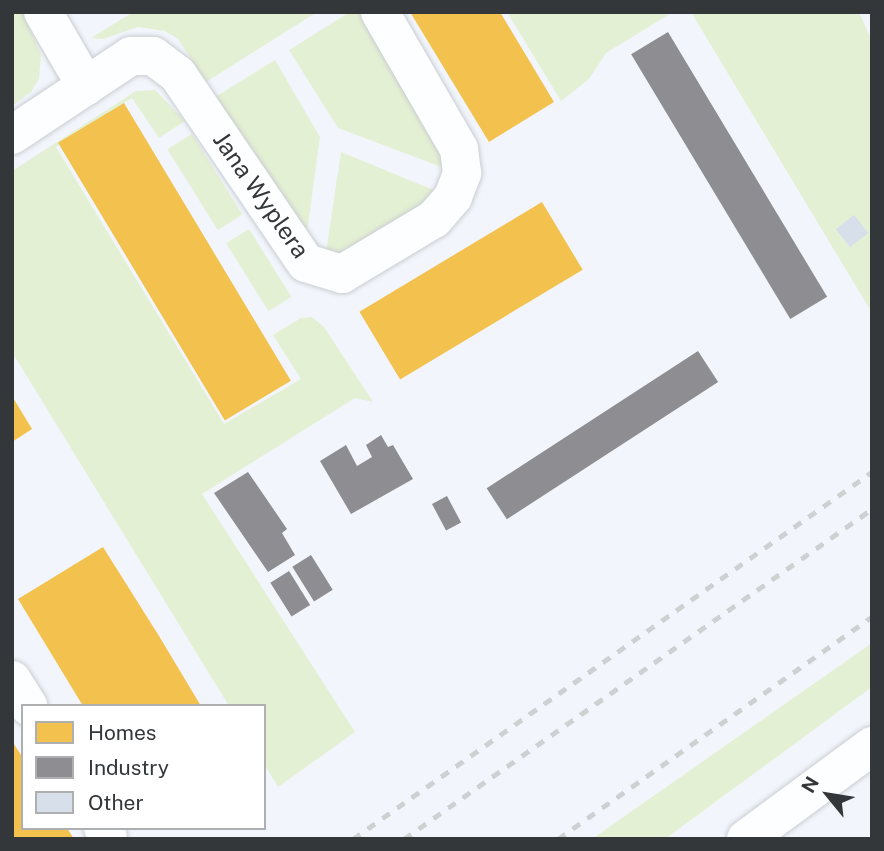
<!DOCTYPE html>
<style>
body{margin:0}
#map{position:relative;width:884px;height:851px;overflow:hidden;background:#f2f6fc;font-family:"Public Sans",sans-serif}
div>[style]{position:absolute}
.green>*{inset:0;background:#e4f0d3;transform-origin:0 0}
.homes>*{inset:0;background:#f2c14e;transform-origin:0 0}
.industry>*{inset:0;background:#8d8d92;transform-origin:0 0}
.building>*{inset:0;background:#d7dfeb;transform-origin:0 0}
.roads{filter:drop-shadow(0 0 2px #cacdd2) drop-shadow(0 0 2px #cacdd2)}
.minor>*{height:38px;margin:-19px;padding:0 19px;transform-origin:19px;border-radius:19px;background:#fdfeff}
.tertiary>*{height:38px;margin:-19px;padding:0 19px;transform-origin:19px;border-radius:19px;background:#fdfeff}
.rail>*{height:5px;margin-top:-2.5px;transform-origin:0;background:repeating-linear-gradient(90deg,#ced0d2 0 9px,transparent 0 18px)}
span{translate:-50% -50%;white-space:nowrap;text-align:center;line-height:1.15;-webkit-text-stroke:7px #fff;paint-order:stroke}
.street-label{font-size:24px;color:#34373a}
.frame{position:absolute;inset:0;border:14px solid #34373a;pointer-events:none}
.legend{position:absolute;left:21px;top:704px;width:245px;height:126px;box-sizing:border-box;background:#fff;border:2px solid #aeafb0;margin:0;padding:9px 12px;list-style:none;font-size:21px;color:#34373a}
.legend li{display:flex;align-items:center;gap:14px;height:35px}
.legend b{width:35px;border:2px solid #aeafb0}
.north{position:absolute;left:793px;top:760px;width:70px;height:70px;-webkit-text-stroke:5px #fff;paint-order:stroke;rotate:300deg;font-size:19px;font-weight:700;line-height:28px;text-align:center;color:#34373a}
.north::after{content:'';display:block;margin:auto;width:24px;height:32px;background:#34373a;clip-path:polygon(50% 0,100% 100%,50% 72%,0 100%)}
</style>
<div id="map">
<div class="green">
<i style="clip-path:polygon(12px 12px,23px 12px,41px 55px,39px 79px,31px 92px,12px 106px)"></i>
<i style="clip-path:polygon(133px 12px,317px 12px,206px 82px,178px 39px,165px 31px,138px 27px,103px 39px,91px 38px)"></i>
<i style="clip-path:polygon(350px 12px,368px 12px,445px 143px,447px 169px,338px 128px,289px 50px)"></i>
<i style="clip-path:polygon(507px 12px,673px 12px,606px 53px,589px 79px,561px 101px)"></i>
<i style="clip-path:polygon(691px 12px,859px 12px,872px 41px,872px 313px)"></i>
<i style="clip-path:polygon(275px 60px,320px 137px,305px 247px,209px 101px)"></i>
<i style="clip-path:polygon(155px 90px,185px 121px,159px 138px,132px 98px,56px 147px,224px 424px,301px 379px,273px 335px,301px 318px,312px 317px,324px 327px,373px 402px,355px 398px,202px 494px,355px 732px,278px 787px,264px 764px,264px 706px,229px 706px,12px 352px,12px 171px,136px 91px)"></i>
<i style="left:192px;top:134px;width:95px;height:29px;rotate:58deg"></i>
<i style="clip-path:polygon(341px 152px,436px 191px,431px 201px,344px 261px,325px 259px)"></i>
<i style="left:249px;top:229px;width:80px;height:27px;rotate:58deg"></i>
<i style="clip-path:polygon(872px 643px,872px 687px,665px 839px,592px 839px)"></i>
</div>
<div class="homes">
<i style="clip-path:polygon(410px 12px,500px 12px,554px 102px,489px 142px)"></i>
<i style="left:124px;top:103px;width:324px;height:77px;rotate:59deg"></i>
<i style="left:542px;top:202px;width:79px;height:213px;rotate:59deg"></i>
<i style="clip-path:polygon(12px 396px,32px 429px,12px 442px)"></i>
<i style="clip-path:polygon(103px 547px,159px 636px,201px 706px,83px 706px,18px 599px)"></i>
<i style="clip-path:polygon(12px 741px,23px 758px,23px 828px,67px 828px,74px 839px,12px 839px)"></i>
</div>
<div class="industry">
<i style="left:668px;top:32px;width:309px;height:43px;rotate:59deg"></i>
<i style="left:698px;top:351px;width:37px;height:252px;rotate:57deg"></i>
<i style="clip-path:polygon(381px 435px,388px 447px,393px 445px,413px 479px,351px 514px,320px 461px,346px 445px,357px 466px,372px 457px,366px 445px)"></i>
<i style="clip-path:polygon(248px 472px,287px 529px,282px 533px,295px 555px,268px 572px,214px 493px)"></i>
<i style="left:447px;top:496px;width:30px;height:17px;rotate:62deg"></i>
<i style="left:311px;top:555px;width:41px;height:22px;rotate:58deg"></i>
<i style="left:289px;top:571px;width:40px;height:22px;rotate:58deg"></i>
</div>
<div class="building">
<i style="left:854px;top:215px;width:23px;height:23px;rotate:52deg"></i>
</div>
<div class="roads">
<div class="minor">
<i style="left:43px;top:12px;width:86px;rotate:59.8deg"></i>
<i style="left:12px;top:135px;width:143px;rotate:-33.6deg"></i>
<i style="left:131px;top:56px;width:22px"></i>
<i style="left:153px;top:56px;width:31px;rotate:37deg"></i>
<i style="left:178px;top:75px;width:227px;rotate:55.8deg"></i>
<i style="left:306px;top:263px;width:38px;rotate:17deg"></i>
<i style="left:342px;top:274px;width:107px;rotate:-30.9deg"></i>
<i style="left:434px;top:219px;width:29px;rotate:-49deg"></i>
<i style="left:453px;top:197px;width:26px;rotate:-69deg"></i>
<i style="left:462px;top:173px;width:24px;rotate:-97deg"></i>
<i style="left:459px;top:149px;width:158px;rotate:-120deg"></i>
<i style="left:12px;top:680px;width:31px;rotate:58deg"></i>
<i style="left:103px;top:828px;width:10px;rotate:61deg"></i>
</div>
<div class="tertiary">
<i style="left:746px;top:839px;width:157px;rotate:-36.4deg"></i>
</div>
</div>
<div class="rail">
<i style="left:353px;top:839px;width:636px;rotate:-35.27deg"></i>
<i style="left:404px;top:839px;width:573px;rotate:-35.19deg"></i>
<i style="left:558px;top:839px;width:385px;rotate:-35.3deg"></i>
</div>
<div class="street-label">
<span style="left:261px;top:195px;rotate:55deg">Jana Wyplera</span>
</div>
<div class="frame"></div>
<ul class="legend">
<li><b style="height:19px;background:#f2c14e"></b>Homes</li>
<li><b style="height:19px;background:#8d8d92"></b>Industry</li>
<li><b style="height:19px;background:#d7dfeb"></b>Other</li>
</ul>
<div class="north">N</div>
</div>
